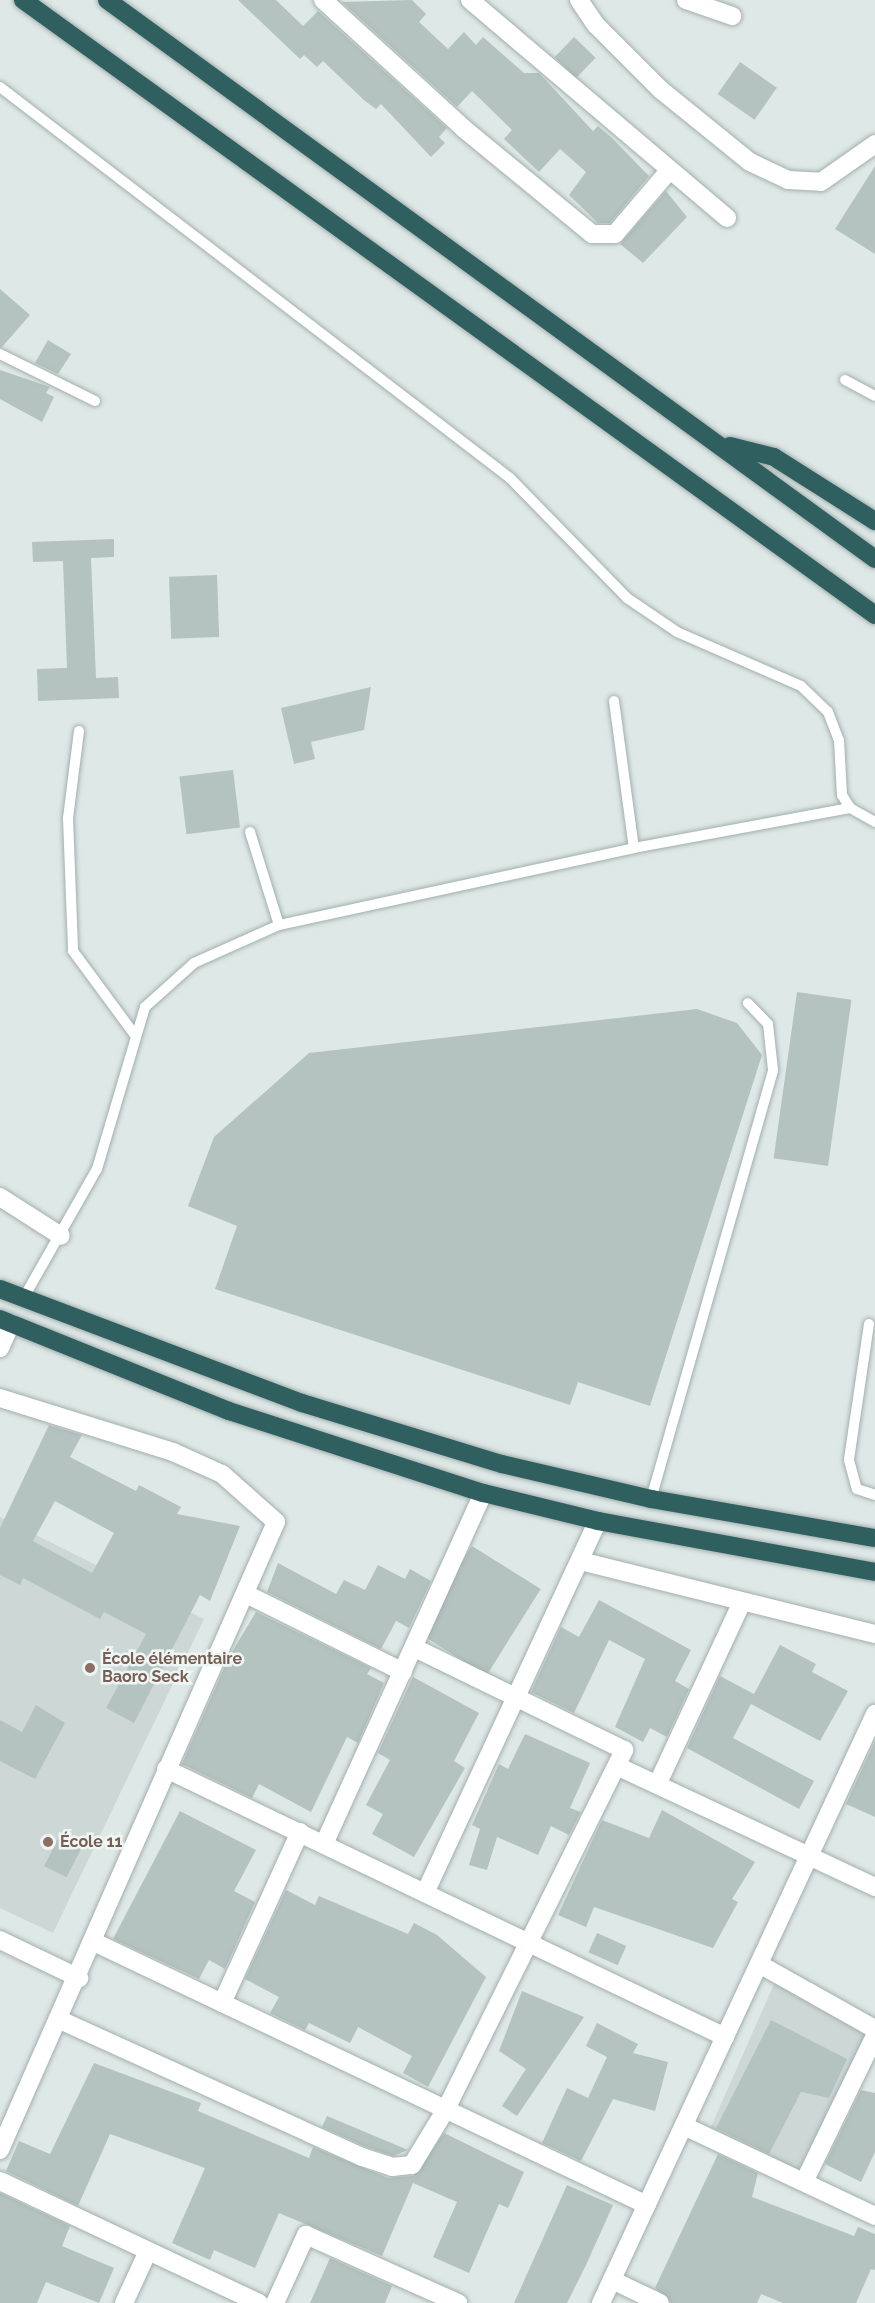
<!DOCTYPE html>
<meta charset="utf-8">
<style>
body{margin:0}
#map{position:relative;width:875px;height:2303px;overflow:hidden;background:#dee8e6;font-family:Raleway,sans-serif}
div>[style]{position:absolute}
.built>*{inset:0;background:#cdd8d6}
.building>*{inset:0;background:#b4c3c0;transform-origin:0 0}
.roads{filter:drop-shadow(0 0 2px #a2afae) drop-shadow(0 0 2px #a2afae)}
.lane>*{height:10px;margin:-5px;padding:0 5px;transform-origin:5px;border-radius:5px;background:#fff}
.street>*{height:18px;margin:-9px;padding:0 9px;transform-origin:9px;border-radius:9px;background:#fff}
.highway>*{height:18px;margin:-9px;padding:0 9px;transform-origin:9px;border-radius:9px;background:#305f60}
.dots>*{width:16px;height:16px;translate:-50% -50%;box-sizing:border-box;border:3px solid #eef6f4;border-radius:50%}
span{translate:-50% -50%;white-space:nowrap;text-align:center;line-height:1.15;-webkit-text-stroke:5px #eef6f4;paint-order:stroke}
.education-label{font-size:16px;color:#785e54;font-weight:700}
.left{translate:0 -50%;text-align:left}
</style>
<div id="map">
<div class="built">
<i style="clip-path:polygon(0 1517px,204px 1619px,53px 1933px,0 1908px)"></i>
<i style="clip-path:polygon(778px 1975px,874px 2028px,799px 2170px,710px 2129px)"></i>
</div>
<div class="building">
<i style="clip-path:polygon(238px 0,276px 0,303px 26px,318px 11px,447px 128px,439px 137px,445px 143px,431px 157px,381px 104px,376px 109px,365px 101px,323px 61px,317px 67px,304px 55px,300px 59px)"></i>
<i style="clip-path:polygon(412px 0,426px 14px,419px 22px,448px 49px,464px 32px,476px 45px,483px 37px,524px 73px,539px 73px,593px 131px,598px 126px,612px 138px,649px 176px,610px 223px,598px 223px,569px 195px,586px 172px,560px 149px,539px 172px,504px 139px,512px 130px,472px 91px,457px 107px,342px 2px)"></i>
<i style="left:574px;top:37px;width:30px;height:28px;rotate:44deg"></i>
<i style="left:740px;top:62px;width:45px;height:39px;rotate:35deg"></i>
<i style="clip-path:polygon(875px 166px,875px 254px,835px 229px)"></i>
<i style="clip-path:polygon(666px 191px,687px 217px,643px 263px,620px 244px)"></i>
<i style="clip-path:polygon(0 289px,30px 315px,2px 347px,0 347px)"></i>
<i style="clip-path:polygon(48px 340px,71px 354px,58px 374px,35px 363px)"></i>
<i style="clip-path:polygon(0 370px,50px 387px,46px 393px,54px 397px,42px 422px,0 399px)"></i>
<i style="clip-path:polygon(114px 539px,114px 557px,91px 558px,96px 678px,118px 677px,119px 698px,38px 701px,37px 669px,67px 668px,63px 561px,33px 562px,32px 542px)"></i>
<i style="left:217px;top:575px;width:62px;height:48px;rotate:88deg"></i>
<i style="clip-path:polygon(371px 687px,364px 730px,311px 742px,315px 759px,294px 764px,281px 708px)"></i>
<i style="left:233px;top:770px;width:58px;height:54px;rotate:83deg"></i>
<i style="left:797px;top:992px;width:55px;height:168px;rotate:8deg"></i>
<i style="clip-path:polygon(697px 1009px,737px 1023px,762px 1055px,650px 1406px,578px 1382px,570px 1405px,215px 1289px,237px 1226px,188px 1206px,214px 1137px,309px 1053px)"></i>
<i style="clip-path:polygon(evenodd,49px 1425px,82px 1435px,70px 1457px,136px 1491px,139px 1485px,181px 1507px,177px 1514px,240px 1526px,210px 1601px,200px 1595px,134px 1723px,106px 1708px,146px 1634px,104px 1612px,100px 1619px,23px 1578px,20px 1585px,0 1575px,0 1528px,49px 1425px,55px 1501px,114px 1533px,92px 1573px,33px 1541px,55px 1501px)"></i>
<i style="left:472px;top:1546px;width:81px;height:102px;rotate:32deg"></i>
<i style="clip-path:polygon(278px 1563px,336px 1594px,344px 1580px,365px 1590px,378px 1565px,405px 1579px,410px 1569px,431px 1581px,409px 1628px,396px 1621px,381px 1649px,267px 1592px)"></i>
<i style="clip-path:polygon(599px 1600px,691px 1650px,675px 1681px,689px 1689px,667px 1737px,650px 1728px,643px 1742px,615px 1727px,645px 1659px,609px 1640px,574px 1713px,531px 1692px,561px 1627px,579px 1637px)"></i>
<i style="clip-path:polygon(256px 1612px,371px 1668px,367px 1674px,384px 1683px,358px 1743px,347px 1737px,311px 1812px,259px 1784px,252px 1798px,182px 1764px,229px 1657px)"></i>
<i style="clip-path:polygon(780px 1645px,816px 1664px,812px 1672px,848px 1691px,820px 1741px,751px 1704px,733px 1738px,814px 1781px,799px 1809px,687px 1748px,720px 1676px,754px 1694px)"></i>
<i style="clip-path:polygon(413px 1677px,479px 1713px,454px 1761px,465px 1768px,414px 1857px,372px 1834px,383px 1814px,366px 1805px,390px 1760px,378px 1753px)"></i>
<i style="clip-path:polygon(36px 1705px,65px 1723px,35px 1779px,0 1761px,0 1720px,22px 1732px)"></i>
<i style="clip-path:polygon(525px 1734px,590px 1763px,570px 1808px,581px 1812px,569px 1835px,551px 1826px,538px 1855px,497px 1837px,487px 1870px,469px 1865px,480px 1829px,472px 1825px,499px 1764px,508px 1769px)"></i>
<i style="clip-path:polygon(875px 1741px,875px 1817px,846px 1804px)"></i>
<i style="clip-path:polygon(662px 1810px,755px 1862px,732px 1899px,738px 1902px,713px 1948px,594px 1907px,586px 1927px,558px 1915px,602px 1820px,649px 1838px)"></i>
<i style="clip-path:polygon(180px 1811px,256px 1850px,234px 1891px,255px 1902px,225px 1969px,209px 1960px,199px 1979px,113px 1939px)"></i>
<i style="left:61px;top:1833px;width:25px;height:37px;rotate:27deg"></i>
<i style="clip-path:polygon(286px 1890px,315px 1905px,319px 1896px,408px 1934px,414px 1923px,437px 1935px,486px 1977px,428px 2087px,403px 2073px,412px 2056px,358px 2027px,350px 2043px,309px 2023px,305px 2030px,270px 2013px,279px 1997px,245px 1979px)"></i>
<i style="left:597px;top:1933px;width:32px;height:21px;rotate:24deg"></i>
<i style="clip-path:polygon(522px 1991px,584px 2017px,517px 2116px,502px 2106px,526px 2069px,499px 2051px)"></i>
<i style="clip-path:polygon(771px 2020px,847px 2059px,829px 2098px,801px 2092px,769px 2154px,716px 2128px)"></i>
<i style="clip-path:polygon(597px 2023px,638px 2044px,633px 2053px,668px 2062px,655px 2111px,613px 2099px,581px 2161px,542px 2143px,567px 2088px,588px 2098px,607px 2057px,586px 2046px)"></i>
<i style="clip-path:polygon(94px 2063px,201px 2103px,198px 2111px,309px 2158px,313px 2147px,388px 2178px,413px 2176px,444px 2133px,524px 2172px,508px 2208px,499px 2204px,469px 2273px,433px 2257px,457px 2202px,413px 2183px,382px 2256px,279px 2213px,255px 2268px,214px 2250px,210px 2260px,172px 2243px,205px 2168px,110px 2134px,78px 2206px,6px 2171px,19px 2141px,50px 2154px)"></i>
<i style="clip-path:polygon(861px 2090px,875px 2093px,875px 2152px,861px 2182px,825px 2164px)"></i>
<i style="clip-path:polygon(327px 2116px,408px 2150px,393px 2156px,366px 2147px,322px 2127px)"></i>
<i style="clip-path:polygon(718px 2154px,758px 2173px,752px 2197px,854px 2236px,858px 2227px,875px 2234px,875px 2270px,871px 2269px,856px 2303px,783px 2303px,761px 2294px,757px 2303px,671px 2303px,655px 2288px)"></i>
<i style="clip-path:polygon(567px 2185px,613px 2205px,586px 2265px,567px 2303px,514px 2303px)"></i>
<i style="clip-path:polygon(0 2193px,70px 2226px,62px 2246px,114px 2268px,99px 2303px,46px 2282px,37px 2303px,0 2303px)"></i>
<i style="clip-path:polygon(330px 2258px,392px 2286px,385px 2303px,310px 2303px)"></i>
</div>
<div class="roads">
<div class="lane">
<i style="left:0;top:87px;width:643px;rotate:37.48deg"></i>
<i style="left:510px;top:478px;width:168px;rotate:45.7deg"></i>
<i style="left:627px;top:598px;width:60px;rotate:34.2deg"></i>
<i style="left:677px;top:632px;width:135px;rotate:23.5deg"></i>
<i style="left:801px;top:686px;width:37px;rotate:44deg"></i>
<i style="left:828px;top:712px;width:30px;rotate:69deg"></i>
<i style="left:839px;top:740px;width:55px;rotate:86.9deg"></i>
<i style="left:842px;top:795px;width:15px;rotate:58deg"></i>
<i style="left:850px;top:808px;width:29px;rotate:29deg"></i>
<i style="left:0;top:354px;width:106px;rotate:26.3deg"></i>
<i style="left:845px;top:380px;width:34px;rotate:28deg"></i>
<i style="left:614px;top:701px;width:148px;rotate:82.3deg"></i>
<i style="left:79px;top:731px;width:88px;rotate:97.2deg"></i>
<i style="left:68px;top:818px;width:133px;rotate:87.8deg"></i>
<i style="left:73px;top:951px;width:104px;rotate:53.6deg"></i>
<i style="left:250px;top:832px;width:97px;rotate:72.7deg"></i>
<i style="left:23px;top:1299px;width:150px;rotate:-60.4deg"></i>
<i style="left:97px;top:1169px;width:169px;rotate:-73.5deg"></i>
<i style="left:145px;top:1007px;width:66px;rotate:-41.9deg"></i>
<i style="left:194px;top:963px;width:93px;rotate:-24.1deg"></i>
<i style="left:279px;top:925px;width:363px;rotate:-12.2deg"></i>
<i style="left:634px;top:848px;width:220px;rotate:-10.5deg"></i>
<i style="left:869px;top:1324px;width:137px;rotate:98.4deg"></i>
<i style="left:849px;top:1460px;width:30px;rotate:75deg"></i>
<i style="left:857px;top:1489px;width:19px;rotate:18deg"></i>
<i style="left:651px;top:1499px;width:446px;rotate:-74.1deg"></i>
<i style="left:773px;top:1070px;width:46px;rotate:-96.2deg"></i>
<i style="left:768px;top:1024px;width:29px;rotate:-134deg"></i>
</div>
<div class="street">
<i style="left:323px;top:0;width:190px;rotate:42.4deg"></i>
<i style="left:463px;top:128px;width:167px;rotate:39.4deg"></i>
<i style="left:592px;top:234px;width:23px"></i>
<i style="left:615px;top:234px;width:82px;rotate:-49.5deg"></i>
<i style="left:470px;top:0;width:337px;rotate:40.3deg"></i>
<i style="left:579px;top:0;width:30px;rotate:56deg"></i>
<i style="left:596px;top:25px;width:92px;rotate:45deg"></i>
<i style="left:661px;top:90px;width:114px;rotate:39deg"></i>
<i style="left:750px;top:162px;width:42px;rotate:25.3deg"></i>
<i style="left:788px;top:180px;width:33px;rotate:3deg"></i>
<i style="left:821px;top:182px;width:66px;rotate:-35.1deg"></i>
<i style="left:686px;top:0;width:49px;rotate:19.2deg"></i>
<i style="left:0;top:1197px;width:72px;rotate:32.6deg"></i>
<i style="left:0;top:1348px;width:27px;rotate:-66deg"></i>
<i style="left:0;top:1398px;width:181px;rotate:17.3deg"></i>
<i style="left:173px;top:1452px;width:54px;rotate:24.2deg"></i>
<i style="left:222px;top:1474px;width:72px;rotate:41.6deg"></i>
<i style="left:276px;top:1522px;width:686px;rotate:113.73deg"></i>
<i style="left:580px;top:1561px;width:304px;rotate:13.9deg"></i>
<i style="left:248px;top:1595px;width:173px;rotate:26.4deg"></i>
<i style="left:619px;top:1767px;width:283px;rotate:25.1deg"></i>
<i style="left:166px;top:1769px;width:620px;rotate:25.61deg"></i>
<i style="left:658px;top:1783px;width:197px;rotate:-65.1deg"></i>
<i style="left:324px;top:1844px;width:385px;rotate:-65.6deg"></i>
<i style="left:425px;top:1893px;width:410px;rotate:-65.1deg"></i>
<i style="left:0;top:1940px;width:88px;rotate:25.7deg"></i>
<i style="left:94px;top:1942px;width:612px;rotate:25.44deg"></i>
<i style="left:759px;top:1964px;width:133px;rotate:29.3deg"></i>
<i style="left:222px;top:2003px;width:188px;rotate:-65.5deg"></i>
<i style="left:60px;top:2020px;width:332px;rotate:24.4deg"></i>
<i style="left:362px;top:2157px;width:32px;rotate:18deg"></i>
<i style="left:392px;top:2167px;width:20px;rotate:-6deg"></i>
<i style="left:412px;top:2165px;width:66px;rotate:-58.7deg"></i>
<i style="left:446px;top:2109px;width:401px;rotate:-63.6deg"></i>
<i style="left:624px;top:1750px;width:233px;rotate:-154deg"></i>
<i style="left:684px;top:2126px;width:211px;rotate:25.2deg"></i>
<i style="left:0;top:2181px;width:286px;rotate:25.2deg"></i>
<i style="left:804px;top:2182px;width:162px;rotate:-64.1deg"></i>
<i style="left:612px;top:2280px;width:53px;rotate:25.6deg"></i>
<i style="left:124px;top:2303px;width:57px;rotate:-65.2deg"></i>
<i style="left:275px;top:2303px;width:75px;rotate:-65.5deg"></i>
<i style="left:306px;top:2235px;width:167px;rotate:24.1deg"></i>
<i style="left:601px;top:2303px;width:650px;rotate:-65.05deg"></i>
</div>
<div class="highway">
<i style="left:23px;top:0;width:1051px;rotate:35.82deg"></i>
<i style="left:107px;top:0;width:950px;rotate:36.05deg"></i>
<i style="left:730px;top:446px;width:45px;rotate:14deg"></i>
<i style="left:774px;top:457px;width:120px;rotate:32.4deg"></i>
<i style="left:0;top:1289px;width:323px;rotate:20.7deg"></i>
<i style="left:302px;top:1403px;width:209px;rotate:17deg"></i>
<i style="left:502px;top:1464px;width:153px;rotate:13.2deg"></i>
<i style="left:651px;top:1499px;width:227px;rotate:9.9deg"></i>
<i style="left:0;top:1319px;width:247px;rotate:21.9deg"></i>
<i style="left:229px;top:1411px;width:267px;rotate:17.9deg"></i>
<i style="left:483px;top:1493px;width:118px;rotate:13.7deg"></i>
<i style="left:598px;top:1521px;width:282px;rotate:10.4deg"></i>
</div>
</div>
<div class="dots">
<i style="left:90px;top:1668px;background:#8d6e63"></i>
<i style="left:48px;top:1842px;background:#8d6e63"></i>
</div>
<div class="education-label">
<span class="left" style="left:102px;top:1668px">École élémentaire<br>Baoro Seck</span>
<span class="left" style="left:60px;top:1842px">École 11</span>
</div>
</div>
